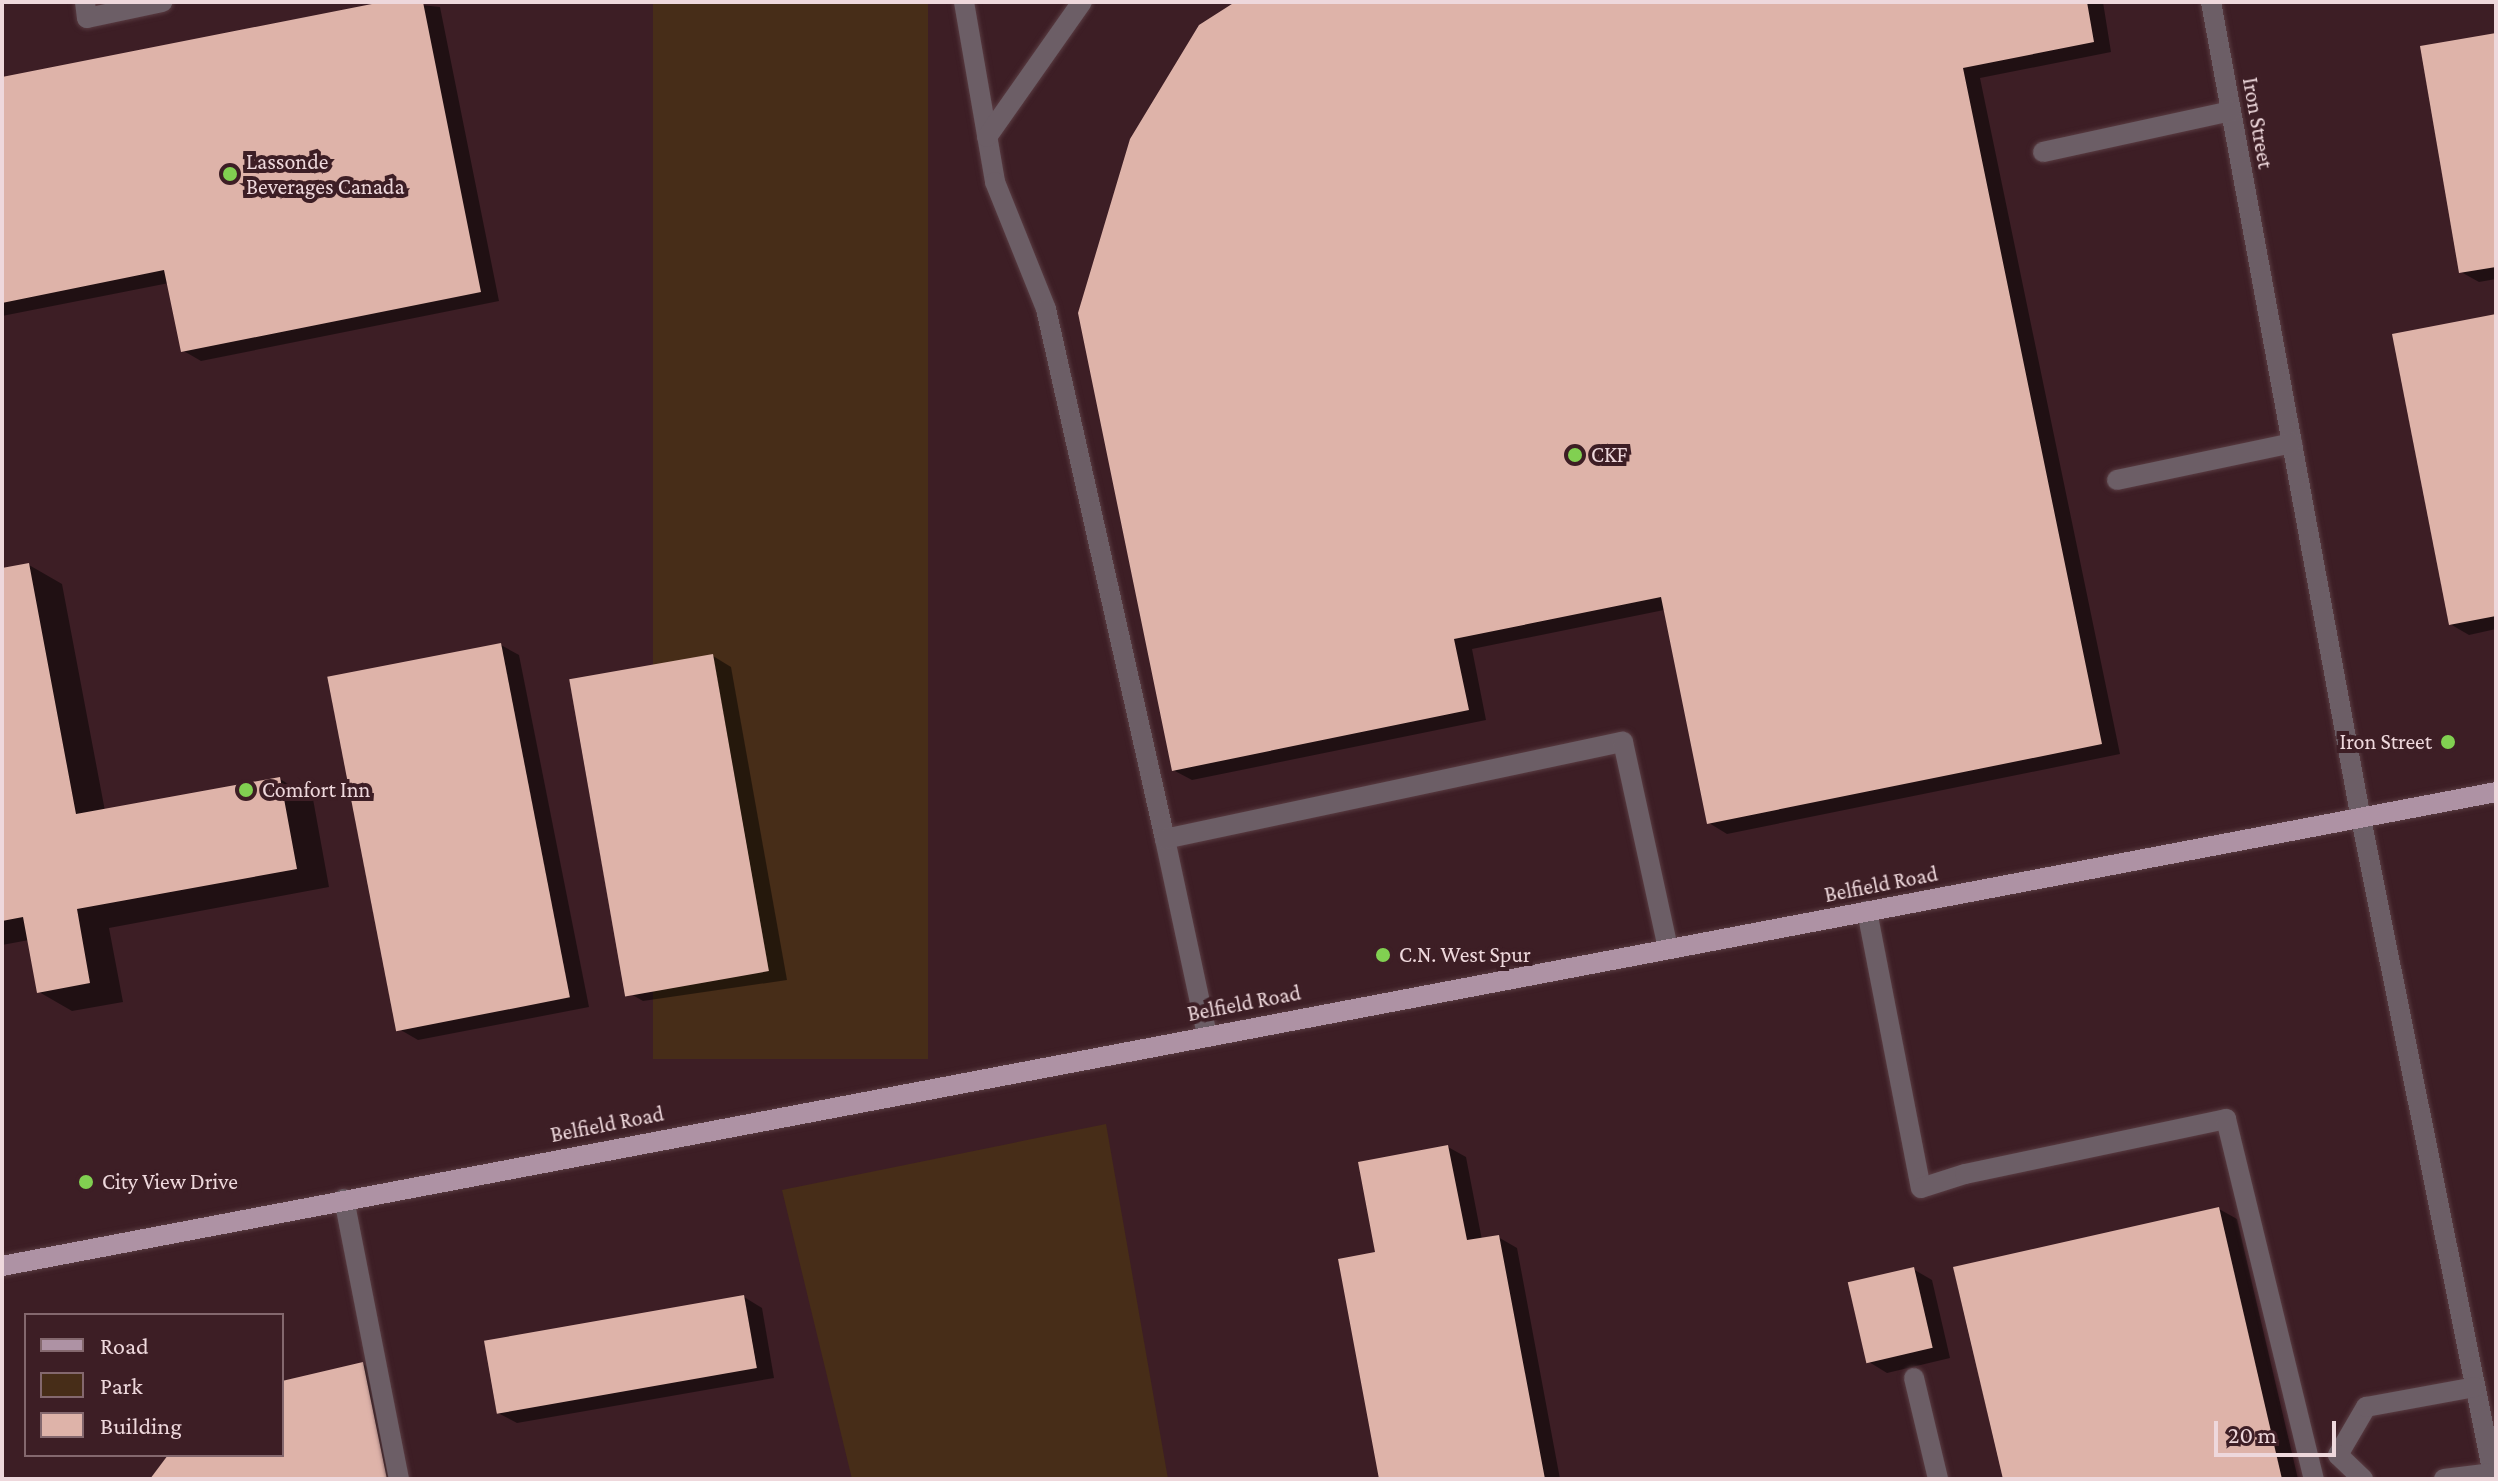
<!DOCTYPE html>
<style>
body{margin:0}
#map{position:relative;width:2498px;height:1481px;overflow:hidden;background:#3d1e25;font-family:"Crimson Pro",serif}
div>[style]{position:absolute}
.green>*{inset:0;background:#472d18;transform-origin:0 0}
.shadow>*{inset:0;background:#0007}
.building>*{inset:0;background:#deb3a9;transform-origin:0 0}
.roads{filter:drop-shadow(0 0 2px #593c42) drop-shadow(0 0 2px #593c42)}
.minor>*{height:20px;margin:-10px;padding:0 10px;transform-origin:10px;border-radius:10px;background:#6c5e66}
.major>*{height:20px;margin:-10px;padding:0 10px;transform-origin:10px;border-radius:10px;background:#ae92a4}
.dots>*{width:22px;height:22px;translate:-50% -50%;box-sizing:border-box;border:4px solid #3d1e25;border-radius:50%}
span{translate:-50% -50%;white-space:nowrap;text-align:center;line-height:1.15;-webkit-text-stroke:8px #3d1e25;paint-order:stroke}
.street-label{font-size:22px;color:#eed8dc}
.poi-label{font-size:22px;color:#eed8dc}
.left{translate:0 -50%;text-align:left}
.right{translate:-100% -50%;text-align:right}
.frame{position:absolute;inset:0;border:4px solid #eed8dc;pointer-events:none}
.legend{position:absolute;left:24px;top:1313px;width:260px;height:144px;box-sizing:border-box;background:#3d1e25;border:2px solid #84686e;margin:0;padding:10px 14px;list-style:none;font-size:24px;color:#eed8dc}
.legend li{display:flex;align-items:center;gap:16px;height:40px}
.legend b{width:40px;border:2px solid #84686e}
.scale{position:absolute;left:2214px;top:1421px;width:122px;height:36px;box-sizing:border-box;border:4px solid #eed8dc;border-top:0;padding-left:10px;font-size:24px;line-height:28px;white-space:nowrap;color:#eed8dc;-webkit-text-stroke:6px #3d1e25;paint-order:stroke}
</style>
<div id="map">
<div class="green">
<i style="left:653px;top:2px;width:275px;height:1057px"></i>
<i style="clip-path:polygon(1106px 1124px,1168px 1479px,852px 1479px,782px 1190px)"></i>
</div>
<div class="shadow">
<i style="clip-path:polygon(392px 2px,440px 7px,499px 301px,201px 361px,182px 350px,169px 283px,2px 316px,2px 79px)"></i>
<i style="clip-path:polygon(1238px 2px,2103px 2px,2111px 52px,1980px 78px,2120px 754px,1727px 834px,1709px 823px,1664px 610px,1472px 649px,1486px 720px,1192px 780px,1173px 770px)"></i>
<i style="clip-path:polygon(2496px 35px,2496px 279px,2479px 282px,2461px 272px)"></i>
<i style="clip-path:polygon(2496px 316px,2496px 629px,2469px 635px,2450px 624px)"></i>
<i style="clip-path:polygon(29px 565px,62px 584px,105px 811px,280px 779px,313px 799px,329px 887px,109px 928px,123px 1002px,72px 1011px,39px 992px,29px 940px,2px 945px,2px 570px)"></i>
<i style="clip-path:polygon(501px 645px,519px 655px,589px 1007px,418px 1040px,399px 1029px)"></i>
<i style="clip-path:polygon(713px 656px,731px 667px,787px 980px,643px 1001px,624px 990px)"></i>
<i style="clip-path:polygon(1448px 1147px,1466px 1157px,1482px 1240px,1498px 1237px,1517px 1248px,1560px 1479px,1381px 1479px,1377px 1254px)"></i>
<i style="clip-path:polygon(2219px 1209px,2237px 1219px,2298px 1479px,2005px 1479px)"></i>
<i style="clip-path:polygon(1913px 1269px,1932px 1280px,1950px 1358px,1887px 1373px,1869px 1362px)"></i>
<i style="clip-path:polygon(744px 1297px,762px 1308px,774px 1378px,517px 1423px,498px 1413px)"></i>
<i style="clip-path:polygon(363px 1364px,381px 1375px,402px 1479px,153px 1479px,171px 1455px,282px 1455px,282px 1383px)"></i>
</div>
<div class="building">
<i style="clip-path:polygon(382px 2px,423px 2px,481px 292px,181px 352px,164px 270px,2px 303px,2px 77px)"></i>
<i style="clip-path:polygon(1235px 2px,2087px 2px,2094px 42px,1963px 68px,2102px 744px,1707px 824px,1661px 597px,1454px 639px,1469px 710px,1172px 771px,1078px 313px,1130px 139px,1199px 25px)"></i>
<i style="clip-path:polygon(2496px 33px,2496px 267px,2459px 273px,2420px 46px)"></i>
<i style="clip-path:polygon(2496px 314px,2496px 616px,2449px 625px,2392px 334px)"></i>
<i style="clip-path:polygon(29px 563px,76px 814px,280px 777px,297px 869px,77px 909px,90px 983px,37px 993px,23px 917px,2px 921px,2px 568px)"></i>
<i style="left:501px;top:643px;width:361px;height:177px;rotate:79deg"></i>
<i style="left:713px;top:654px;width:322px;height:146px;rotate:80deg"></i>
<i style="clip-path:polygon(1448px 1145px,1467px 1240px,1499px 1235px,1545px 1479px,1379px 1479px,1338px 1259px,1375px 1252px,1358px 1162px)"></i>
<i style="clip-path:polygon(2219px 1207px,2282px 1479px,2003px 1479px,1953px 1267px)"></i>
<i style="left:1914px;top:1267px;width:83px;height:68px;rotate:77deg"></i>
<i style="left:744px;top:1295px;width:74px;height:264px;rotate:80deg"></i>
<i style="clip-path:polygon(363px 1362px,387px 1479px,150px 1479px,168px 1455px,282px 1455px,282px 1381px)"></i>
</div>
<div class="roads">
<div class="minor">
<i style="left:85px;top:2px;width:16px;rotate:83deg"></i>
<i style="left:87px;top:18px;width:77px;rotate:-12deg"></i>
<i style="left:964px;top:2px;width:183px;rotate:80.2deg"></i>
<i style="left:995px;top:182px;width:137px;rotate:68.1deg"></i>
<i style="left:1046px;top:309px;width:543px;rotate:77.35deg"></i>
<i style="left:2211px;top:2px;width:831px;rotate:79.6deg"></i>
<i style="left:2361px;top:819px;width:673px;rotate:78.61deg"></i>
<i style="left:987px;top:137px;width:165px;rotate:-54.9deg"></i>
<i style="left:2043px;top:152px;width:192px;rotate:-12.3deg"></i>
<i style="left:2117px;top:480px;width:179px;rotate:-11.9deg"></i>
<i style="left:1867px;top:911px;width:282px;rotate:79deg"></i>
<i style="left:1921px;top:1188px;width:46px;rotate:-17.7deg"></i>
<i style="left:1965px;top:1174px;width:267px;rotate:-11.9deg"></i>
<i style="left:2226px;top:1119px;width:371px;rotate:76.3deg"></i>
<i style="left:1207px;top:1035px;width:200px;rotate:-102.1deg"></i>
<i style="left:1165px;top:839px;width:468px;rotate:-12deg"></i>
<i style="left:1623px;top:742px;width:211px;rotate:77.7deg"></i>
<i style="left:344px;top:1199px;width:285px;rotate:78.9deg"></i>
<i style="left:1914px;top:1378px;width:104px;rotate:76.6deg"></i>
<i style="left:2338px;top:1455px;width:56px;rotate:-59.7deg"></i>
<i style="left:2366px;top:1407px;width:111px;rotate:-10.4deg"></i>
<i style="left:2338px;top:1455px;width:35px;rotate:44deg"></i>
<i style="left:2444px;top:1479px;width:49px;rotate:-7deg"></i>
</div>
<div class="major">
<i style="left:2px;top:1266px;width:2539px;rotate:-10.76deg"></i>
</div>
</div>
<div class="dots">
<i style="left:230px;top:174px;background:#81d051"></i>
<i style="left:1575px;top:455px;background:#81d051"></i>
<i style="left:2448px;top:742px;background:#81d051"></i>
<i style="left:246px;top:790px;background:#81d051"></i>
<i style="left:1383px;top:955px;background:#81d051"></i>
<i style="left:86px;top:1182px;background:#81d051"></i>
</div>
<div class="street-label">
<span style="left:2258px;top:123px;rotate:80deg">Iron Street</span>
<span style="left:1881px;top:884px;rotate:-11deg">Belfield Road</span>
<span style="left:1244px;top:1003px;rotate:-11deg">Belfield Road</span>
<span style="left:607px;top:1124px;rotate:-11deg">Belfield Road</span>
</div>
<div class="poi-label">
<span class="left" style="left:246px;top:174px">Lassonde<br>Beverages Canada</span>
<span class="left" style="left:1591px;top:455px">CKF</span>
<span class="right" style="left:2432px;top:742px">Iron Street</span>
<span class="left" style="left:262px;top:790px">Comfort Inn</span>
<span class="left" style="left:1399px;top:955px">C.N. West Spur</span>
<span class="left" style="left:102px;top:1182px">City View Drive</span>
</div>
<div class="frame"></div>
<ul class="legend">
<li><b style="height:10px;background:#ae92a4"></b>Road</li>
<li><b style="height:22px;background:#472d18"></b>Park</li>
<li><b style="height:22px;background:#deb3a9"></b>Building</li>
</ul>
<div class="scale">20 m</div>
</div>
